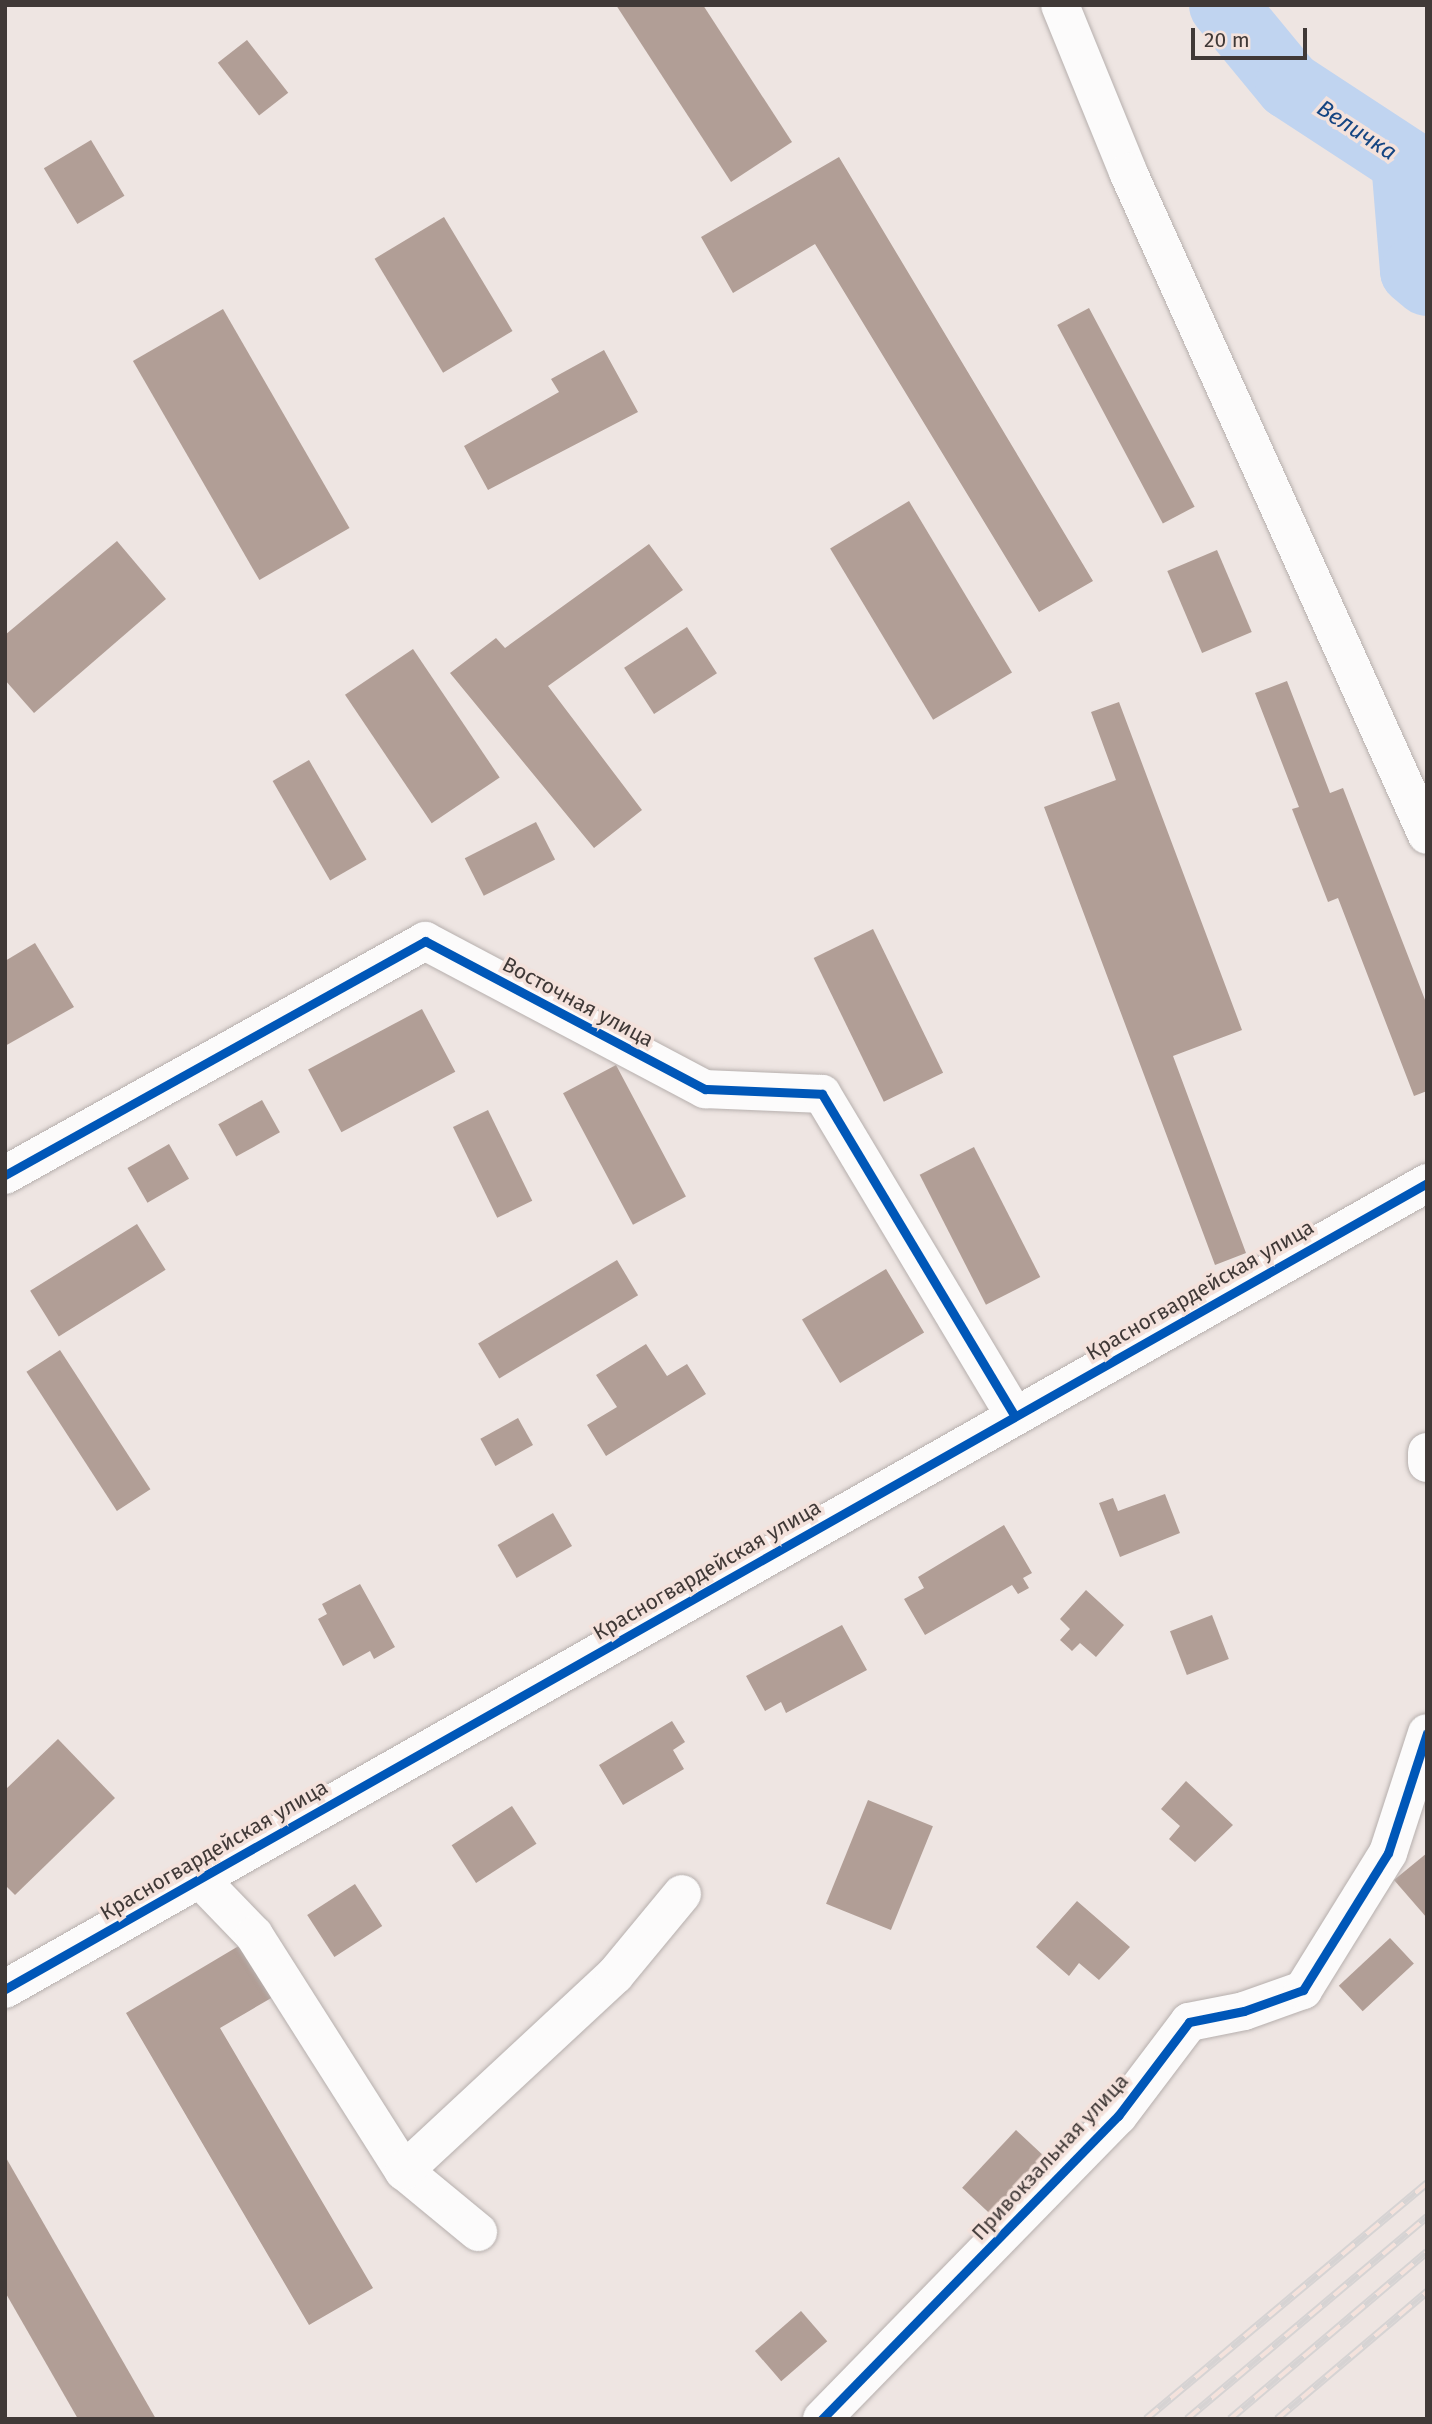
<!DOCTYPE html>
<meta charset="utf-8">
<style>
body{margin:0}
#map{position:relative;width:1432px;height:2424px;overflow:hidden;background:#eee5e2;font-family:"Fira Sans",sans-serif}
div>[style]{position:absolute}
.river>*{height:68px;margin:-34px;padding:0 34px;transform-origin:34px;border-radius:34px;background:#c0d4f0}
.building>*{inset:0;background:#b19e96;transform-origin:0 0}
.roads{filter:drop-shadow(0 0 2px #b6afad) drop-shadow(0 0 2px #b6afad)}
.minor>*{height:38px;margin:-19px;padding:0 19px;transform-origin:19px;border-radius:19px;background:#fcfbfb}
.rail>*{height:8px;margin-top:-4px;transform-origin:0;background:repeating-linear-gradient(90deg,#f4e2dc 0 16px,#d6d3d3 0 32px);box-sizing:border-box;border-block:2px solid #d6d3d3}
.cycleway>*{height:9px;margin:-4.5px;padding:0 4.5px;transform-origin:4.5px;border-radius:4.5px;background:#0057b8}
span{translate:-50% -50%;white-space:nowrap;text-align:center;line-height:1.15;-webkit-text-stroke:7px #f4e2dc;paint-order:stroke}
.street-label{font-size:21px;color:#403937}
.water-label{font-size:23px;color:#154582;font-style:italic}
.frame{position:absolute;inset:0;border:7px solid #403937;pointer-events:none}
.scale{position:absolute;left:1191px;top:28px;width:116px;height:32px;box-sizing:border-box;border:4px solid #403937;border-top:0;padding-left:9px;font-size:21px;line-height:24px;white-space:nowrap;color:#403937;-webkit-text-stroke:5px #f4e2dc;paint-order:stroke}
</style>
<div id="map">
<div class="river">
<i style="left:1223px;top:5px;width:104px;rotate:50.5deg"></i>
<i style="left:1289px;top:85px;width:139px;rotate:33.2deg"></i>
<i style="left:1405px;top:161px;width:110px;rotate:85.3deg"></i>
<i style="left:1414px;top:271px;width:17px;rotate:40deg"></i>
</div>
<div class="building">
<i style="clip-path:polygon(616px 5px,703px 5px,792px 142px,731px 182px)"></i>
<i style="left:247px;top:40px;width:67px;height:37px;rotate:52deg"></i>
<i style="left:91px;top:140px;width:65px;height:55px;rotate:59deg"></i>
<i style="clip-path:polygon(839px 157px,1093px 581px,1039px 612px,815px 244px,733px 293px,701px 237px)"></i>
<i style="left:444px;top:217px;width:133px;height:81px;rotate:59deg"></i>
<i style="left:1089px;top:308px;width:225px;height:36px;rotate:62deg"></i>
<i style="left:223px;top:309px;width:253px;height:104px;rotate:60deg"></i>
<i style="clip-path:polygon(604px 350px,638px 412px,488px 490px,464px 446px,559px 392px,551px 379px)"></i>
<i style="left:909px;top:501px;width:200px;height:92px;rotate:59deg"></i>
<i style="clip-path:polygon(117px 541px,166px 599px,34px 713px,5px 680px,5px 635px)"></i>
<i style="clip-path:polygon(649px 544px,683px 590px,548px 686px,642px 810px,594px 848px,450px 673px,496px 638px,505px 648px)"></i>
<i style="left:1217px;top:550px;width:89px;height:54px;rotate:67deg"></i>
<i style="left:687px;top:627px;width:55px;height:75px;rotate:57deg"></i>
<i style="left:413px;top:649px;width:155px;height:82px;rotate:56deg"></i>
<i style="clip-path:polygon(1287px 681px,1330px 793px,1343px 788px,1427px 1005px,1427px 1091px,1414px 1096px,1338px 898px,1328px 902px,1292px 809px,1299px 807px,1255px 693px)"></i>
<i style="clip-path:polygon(1119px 702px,1242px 1030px,1173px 1056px,1246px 1253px,1215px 1265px,1044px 807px,1116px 780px,1091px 712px)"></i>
<i style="left:309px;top:760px;width:115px;height:42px;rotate:60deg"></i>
<i style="left:536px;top:822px;width:42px;height:80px;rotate:63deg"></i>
<i style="left:873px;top:929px;width:160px;height:66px;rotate:64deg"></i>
<i style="clip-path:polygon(35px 943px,74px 1007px,5px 1046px,5px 961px)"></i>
<i style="left:422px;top:1009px;width:71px;height:129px;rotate:62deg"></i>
<i style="left:616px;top:1065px;width:149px;height:60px;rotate:62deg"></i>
<i style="left:262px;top:1100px;width:37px;height:50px;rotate:61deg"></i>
<i style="left:488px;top:1110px;width:101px;height:39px;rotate:64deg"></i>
<i style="left:169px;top:1144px;width:40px;height:48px;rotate:60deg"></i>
<i style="left:974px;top:1147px;width:146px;height:61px;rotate:63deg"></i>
<i style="left:137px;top:1224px;width:54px;height:126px;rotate:58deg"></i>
<i style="left:617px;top:1260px;width:41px;height:162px;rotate:59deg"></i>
<i style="left:886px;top:1269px;width:74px;height:98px;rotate:59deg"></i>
<i style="clip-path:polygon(646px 1344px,667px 1376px,687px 1364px,706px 1394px,606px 1456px,587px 1425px,617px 1407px,596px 1375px)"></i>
<i style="left:60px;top:1350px;width:166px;height:40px;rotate:57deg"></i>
<i style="left:518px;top:1418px;width:31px;height:43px;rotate:61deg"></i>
<i style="clip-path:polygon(1165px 1494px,1180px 1533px,1120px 1557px,1099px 1503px,1113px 1498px,1118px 1511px)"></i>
<i style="left:553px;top:1513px;width:38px;height:64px;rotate:60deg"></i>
<i style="clip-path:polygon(1004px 1525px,1032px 1573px,1023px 1578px,1029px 1588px,1018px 1594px,1012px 1585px,925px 1635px,904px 1599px,924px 1588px,918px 1577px)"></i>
<i style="clip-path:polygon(360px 1584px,395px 1647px,374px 1659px,370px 1651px,343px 1666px,318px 1619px,327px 1614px,322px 1604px)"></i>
<i style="clip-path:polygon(1086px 1590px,1124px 1625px,1096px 1657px,1080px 1643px,1072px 1651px,1060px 1640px,1070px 1629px,1060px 1619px)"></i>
<i style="left:1212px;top:1615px;width:47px;height:45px;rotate:69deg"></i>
<i style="clip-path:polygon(842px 1625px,867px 1670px,786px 1713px,781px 1702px,765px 1711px,746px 1676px)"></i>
<i style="clip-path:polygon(672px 1721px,685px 1742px,673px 1750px,684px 1769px,623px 1805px,599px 1765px)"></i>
<i style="clip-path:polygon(58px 1739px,115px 1798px,15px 1895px,5px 1885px,5px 1790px)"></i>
<i style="clip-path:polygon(1186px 1781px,1233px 1825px,1195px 1862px,1169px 1839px,1180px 1826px,1161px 1809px)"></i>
<i style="left:868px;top:1800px;width:70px;height:112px;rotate:22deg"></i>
<i style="left:512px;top:1806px;width:45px;height:72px;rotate:57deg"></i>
<i style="clip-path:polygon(1427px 1853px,1427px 1918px,1394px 1880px)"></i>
<i style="left:355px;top:1884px;width:50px;height:57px;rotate:57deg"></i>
<i style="clip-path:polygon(1077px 1901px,1130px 1947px,1099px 1980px,1079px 1963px,1069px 1976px,1036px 1947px)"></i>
<i style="left:1390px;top:1938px;width:35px;height:70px;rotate:47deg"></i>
<i style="clip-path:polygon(242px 1944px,273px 1997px,220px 2028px,373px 2288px,309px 2325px,126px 2013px)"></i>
<i style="left:1016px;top:2130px;width:59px;height:79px;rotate:43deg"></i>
<i style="clip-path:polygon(5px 2156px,156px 2419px,78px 2419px,5px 2292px)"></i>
<i style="left:801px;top:2311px;width:40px;height:61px;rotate:49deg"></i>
</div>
<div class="roads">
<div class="minor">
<i style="left:1060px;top:5px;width:180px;rotate:67.8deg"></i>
<i style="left:1128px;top:172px;width:727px;rotate:65.73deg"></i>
<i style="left:5px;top:1175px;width:481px;rotate:-29.1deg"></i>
<i style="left:425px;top:941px;width:317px;rotate:27.9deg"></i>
<i style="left:705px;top:1089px;width:117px;rotate:2.4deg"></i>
<i style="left:822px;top:1094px;width:375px;rotate:59.1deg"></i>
<i style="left:1427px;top:1452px;width:11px;rotate:90deg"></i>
<i style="left:199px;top:1878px;width:79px;rotate:46deg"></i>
<i style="left:254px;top:1935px;width:280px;rotate:57.6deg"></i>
<i style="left:404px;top:2171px;width:96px;rotate:39.5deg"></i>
<i style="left:5px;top:1989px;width:1635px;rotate:-29.54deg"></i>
<i style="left:404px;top:2171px;width:288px;rotate:-42.9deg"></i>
<i style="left:615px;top:1975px;width:105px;rotate:-50.4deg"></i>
<i style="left:822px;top:2419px;width:424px;rotate:-45.7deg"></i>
<i style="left:1118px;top:2116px;width:118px;rotate:-52.9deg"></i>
<i style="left:1189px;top:2022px;width:56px;rotate:-11.3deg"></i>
<i style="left:1244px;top:2011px;width:63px;rotate:-19.6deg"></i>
<i style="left:1303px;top:1990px;width:161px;rotate:-58.2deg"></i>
<i style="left:1388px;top:1853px;width:126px;rotate:-72deg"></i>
</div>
</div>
<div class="rail">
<i style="left:1146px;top:2419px;width:367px;rotate:-40deg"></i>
<i style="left:1187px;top:2419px;width:314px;rotate:-40.1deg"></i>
<i style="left:1230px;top:2419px;width:258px;rotate:-40.3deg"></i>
<i style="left:1277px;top:2419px;width:197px;rotate:-40.3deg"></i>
</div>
<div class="cycleway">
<i style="left:5px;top:1175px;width:481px;rotate:-29.1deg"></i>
<i style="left:425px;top:941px;width:317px;rotate:27.9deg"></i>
<i style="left:705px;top:1089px;width:117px;rotate:2.4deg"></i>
<i style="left:822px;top:1094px;width:375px;rotate:59.1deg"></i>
<i style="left:5px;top:1989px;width:1635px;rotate:-29.54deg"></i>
<i style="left:822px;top:2419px;width:424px;rotate:-45.7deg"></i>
<i style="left:1118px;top:2116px;width:118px;rotate:-52.9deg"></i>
<i style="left:1189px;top:2022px;width:56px;rotate:-11.3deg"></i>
<i style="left:1244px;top:2011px;width:63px;rotate:-19.6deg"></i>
<i style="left:1303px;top:1990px;width:161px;rotate:-58.2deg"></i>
<i style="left:1388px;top:1853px;width:126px;rotate:-72deg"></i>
</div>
<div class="street-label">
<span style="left:578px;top:1002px;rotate:28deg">Восточная улица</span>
<span style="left:1200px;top:1290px;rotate:-30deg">Красногвардейская улица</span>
<span style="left:707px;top:1570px;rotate:-30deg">Красногвардейская улица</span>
<span style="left:214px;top:1850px;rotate:-30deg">Красногвардейская улица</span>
<span style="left:1050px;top:2157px;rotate:-47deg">Привокзальная улица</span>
</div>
<div class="water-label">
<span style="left:1357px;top:130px;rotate:33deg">Величка</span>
</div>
<div class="frame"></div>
<div class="scale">20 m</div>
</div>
